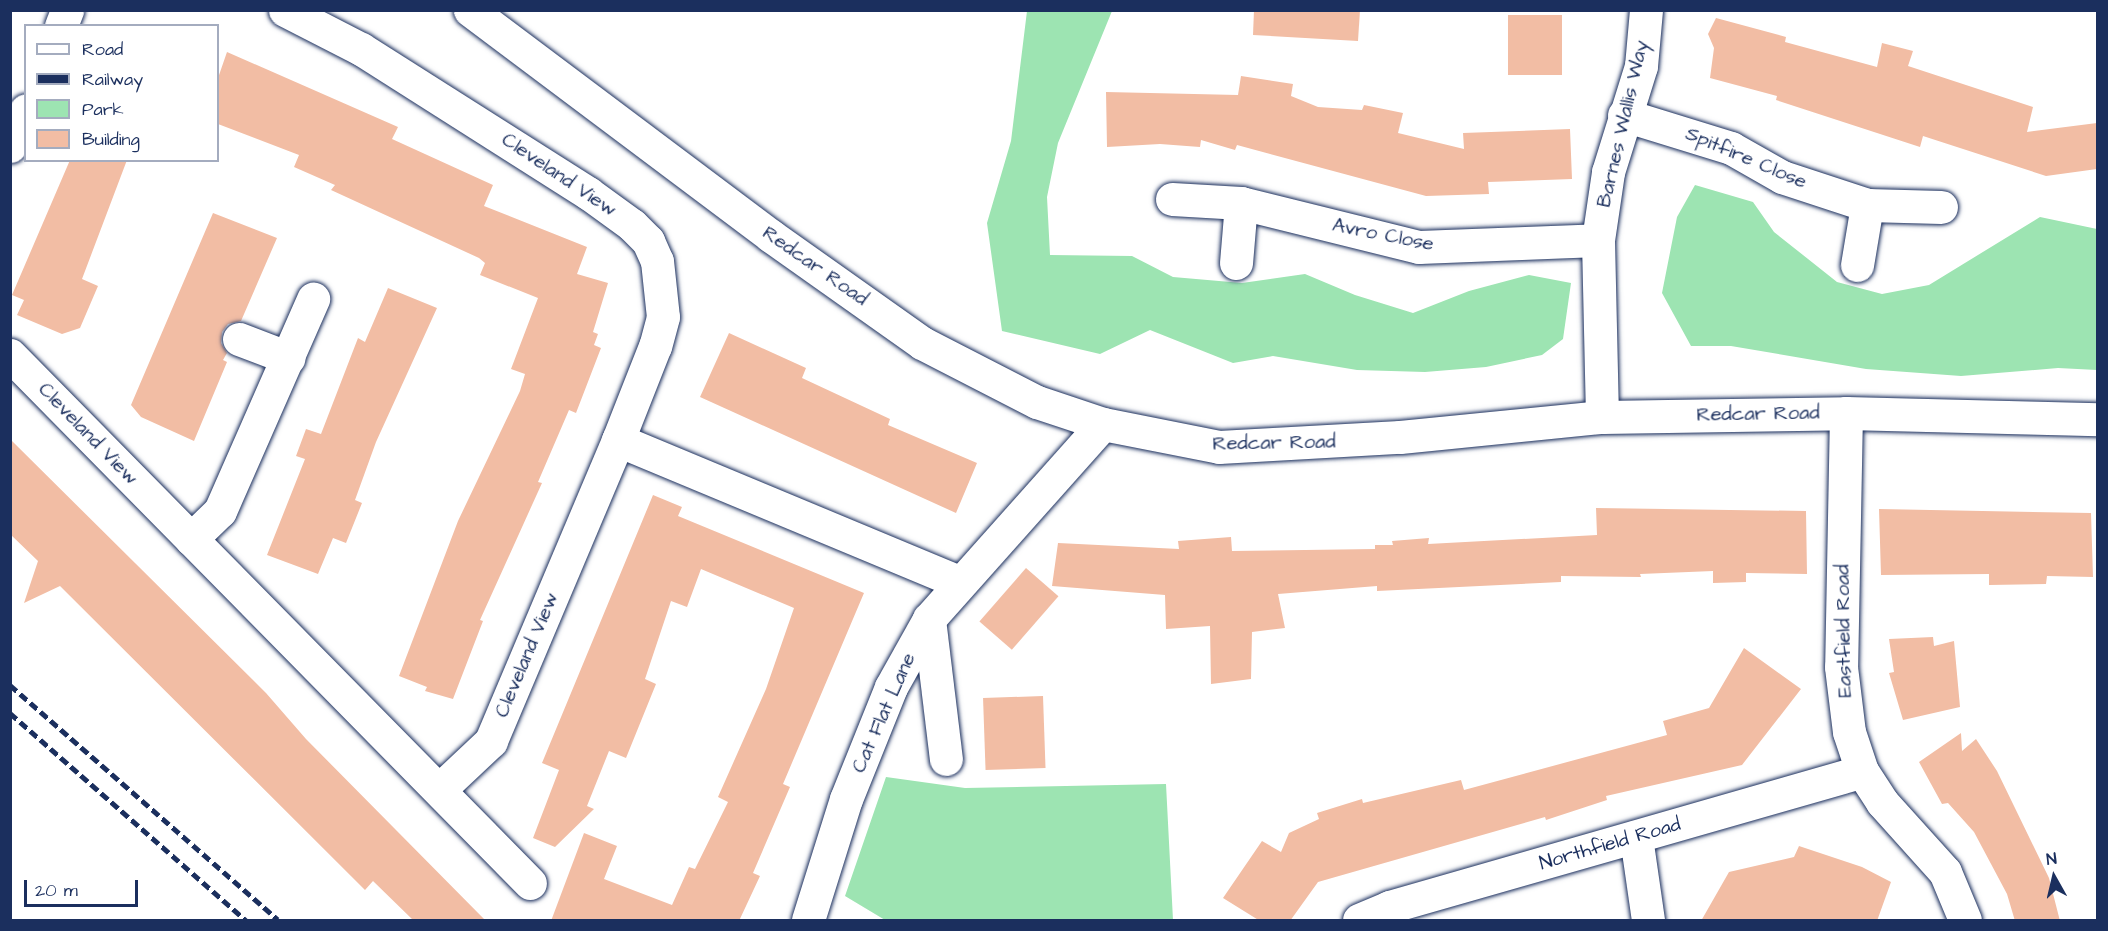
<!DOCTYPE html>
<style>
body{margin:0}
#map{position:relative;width:2108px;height:931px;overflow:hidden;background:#fff;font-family:"Architects Daughter",sans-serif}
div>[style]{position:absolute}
.green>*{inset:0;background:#9de4b2}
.building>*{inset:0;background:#f2bda4;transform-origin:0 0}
.roads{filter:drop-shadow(0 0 2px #1b2f5e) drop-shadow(0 0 2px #1b2f5e)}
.street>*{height:33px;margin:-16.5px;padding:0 16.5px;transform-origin:16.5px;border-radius:16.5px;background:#fff}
.secondary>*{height:33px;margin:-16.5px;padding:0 16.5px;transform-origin:16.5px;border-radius:16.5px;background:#fff}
.rail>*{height:4.5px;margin-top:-2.25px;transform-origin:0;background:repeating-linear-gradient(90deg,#1b2f5e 0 9px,transparent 0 13.5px)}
span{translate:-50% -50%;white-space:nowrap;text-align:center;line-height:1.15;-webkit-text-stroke:4.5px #fff;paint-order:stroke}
.street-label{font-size:20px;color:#1b2f5e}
.frame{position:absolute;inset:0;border:12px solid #1b2f5e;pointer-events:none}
.legend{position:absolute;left:24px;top:24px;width:195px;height:138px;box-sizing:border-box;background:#fff;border:2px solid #a4acbf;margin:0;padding:8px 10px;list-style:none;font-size:18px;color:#1b2f5e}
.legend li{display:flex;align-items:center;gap:12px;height:30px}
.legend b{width:30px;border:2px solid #a4acbf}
.north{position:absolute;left:2024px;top:847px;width:60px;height:60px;-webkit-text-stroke:4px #fff;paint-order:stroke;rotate:352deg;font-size:16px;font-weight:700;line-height:24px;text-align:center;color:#1b2f5e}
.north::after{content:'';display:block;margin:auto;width:21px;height:27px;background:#1b2f5e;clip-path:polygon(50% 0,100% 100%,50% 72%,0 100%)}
.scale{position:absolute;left:24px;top:880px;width:114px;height:27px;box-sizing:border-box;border:3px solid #1b2f5e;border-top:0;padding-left:8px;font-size:18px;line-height:21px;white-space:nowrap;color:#1b2f5e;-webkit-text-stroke:4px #fff;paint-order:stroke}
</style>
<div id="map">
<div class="green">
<i style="clip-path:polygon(1027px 11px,1112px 11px,1058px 143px,1047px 197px,1050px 255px,1132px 256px,1173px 277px,1242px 283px,1305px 274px,1355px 295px,1413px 313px,1469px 291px,1529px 275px,1571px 283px,1563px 339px,1542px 355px,1486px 367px,1425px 372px,1357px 370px,1273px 356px,1233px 363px,1150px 330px,1100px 354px,1002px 331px,987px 223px,1011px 141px)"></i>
<i style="clip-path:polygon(1695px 185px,1753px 202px,1774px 232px,1837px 282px,1882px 294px,1929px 285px,2040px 217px,2097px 229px,2097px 370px,2058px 368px,1961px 376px,1866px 369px,1731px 346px,1691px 346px,1662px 293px,1677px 217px)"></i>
<i style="clip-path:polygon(886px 777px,965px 788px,1166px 784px,1173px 920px,885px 920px,845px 896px)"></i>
</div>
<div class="building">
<i style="clip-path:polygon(1254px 10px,1360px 10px,1358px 41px,1253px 35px)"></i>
<i style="left:1508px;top:15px;width:54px;height:60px"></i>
<i style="clip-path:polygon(1716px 18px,1786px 37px,1785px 42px,1877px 67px,1882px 43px,1913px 51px,1908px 66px,2033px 107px,2027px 132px,2097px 123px,2097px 169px,2046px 176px,1923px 136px,1920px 147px,1776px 100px,1777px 96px,1710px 78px,1714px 48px,1708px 34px)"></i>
<i style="clip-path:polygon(227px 52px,398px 127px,392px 139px,493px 185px,484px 206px,587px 247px,577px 274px,608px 283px,593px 332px,598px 334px,594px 345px,601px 348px,576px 413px,569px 410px,538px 482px,542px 483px,480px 620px,483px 621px,453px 699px,425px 691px,427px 687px,399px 676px,458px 521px,520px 391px,525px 374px,511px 369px,538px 298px,480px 275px,485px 263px,479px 258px,331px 190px,335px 185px,294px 167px,299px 155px,218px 124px,218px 78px)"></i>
<i style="clip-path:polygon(1241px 76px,1293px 84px,1291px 96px,1318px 107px,1362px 110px,1364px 105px,1403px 113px,1398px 133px,1464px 149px,1463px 133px,1570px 129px,1572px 179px,1488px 182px,1489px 194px,1426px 196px,1237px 145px,1235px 150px,1201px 140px,1200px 147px,1160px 144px,1107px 147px,1106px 92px,1238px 95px)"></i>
<i style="clip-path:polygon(70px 160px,127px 160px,82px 279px,98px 286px,80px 328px,62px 334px,17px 315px,24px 300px,12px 295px)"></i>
<i style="clip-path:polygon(213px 213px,277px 238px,241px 321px,228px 324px,222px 332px,221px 343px,227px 353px,223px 360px,227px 362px,194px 441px,141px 417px,131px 405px)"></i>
<i style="clip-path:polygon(388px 288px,437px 308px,376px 442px,355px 500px,362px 503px,346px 543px,333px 538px,318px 574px,267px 555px,305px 459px,296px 456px,306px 429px,321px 434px,358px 338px,365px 342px)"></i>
<i style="clip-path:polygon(729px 333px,806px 368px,802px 378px,890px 419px,888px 425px,977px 463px,956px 513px,700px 397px)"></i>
<i style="clip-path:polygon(10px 439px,266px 693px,306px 739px,486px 921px,414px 921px,373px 881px,365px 890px,60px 586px,24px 603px,38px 561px,10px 534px)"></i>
<i style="clip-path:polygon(653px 495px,682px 507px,678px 516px,864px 593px,783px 784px,790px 787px,753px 873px,760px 876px,739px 921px,551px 921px,584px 833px,617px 846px,604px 879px,672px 905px,689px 867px,695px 869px,728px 802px,718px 797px,766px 689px,794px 608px,701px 569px,687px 607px,671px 601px,645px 679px,656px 684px,626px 758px,609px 751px,587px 806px,594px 809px,555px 847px,533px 838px,559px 770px,542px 763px)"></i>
<i style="clip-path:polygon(1596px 508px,1806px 511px,1807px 574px,1746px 573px,1746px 582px,1713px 583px,1713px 571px,1640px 574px,1641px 577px,1561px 576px,1561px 582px,1377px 591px,1377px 586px,1278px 594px,1285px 628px,1252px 632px,1251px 679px,1211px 684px,1210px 626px,1166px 629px,1165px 595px,1052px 586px,1058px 543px,1179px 549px,1178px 541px,1231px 537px,1232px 551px,1375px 549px,1375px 545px,1393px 545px,1392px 541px,1429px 538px,1428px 544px,1597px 535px)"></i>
<i style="clip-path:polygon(1879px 509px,2091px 513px,2093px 577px,2047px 576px,2046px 584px,1989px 585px,1989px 574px,1881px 575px)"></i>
<i style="left:1026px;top:568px;width:43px;height:71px;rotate:41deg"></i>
<i style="clip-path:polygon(1933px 637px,1934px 646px,1954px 641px,1960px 707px,1903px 720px,1889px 673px,1894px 672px,1889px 639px)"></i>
<i style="clip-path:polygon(1744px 648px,1801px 689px,1742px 765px,1606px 796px,1607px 800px,1546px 820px,1545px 817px,1318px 882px,1290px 921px,1260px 921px,1223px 898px,1262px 841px,1281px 852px,1289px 833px,1319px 819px,1317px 813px,1362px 799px,1363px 803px,1461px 780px,1464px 790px,1667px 735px,1663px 721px,1709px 708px)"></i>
<i style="left:1043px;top:696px;width:72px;height:60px;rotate:88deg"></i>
<i style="clip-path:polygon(1961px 733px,1962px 751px,1976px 739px,1997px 771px,2049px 878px,2060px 921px,2015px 921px,2007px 894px,1974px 832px,1948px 803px,1942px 804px,1919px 762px)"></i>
<i style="clip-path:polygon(1799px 846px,1862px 867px,1891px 882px,1877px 921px,1701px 921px,1729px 872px,1794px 857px)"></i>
</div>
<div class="roads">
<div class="street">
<i style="left:285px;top:10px;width:85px;rotate:27.2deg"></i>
<i style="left:361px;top:49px;width:269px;rotate:32.4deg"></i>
<i style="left:588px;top:193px;width:54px;rotate:36deg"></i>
<i style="left:632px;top:225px;width:23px;rotate:45deg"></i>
<i style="left:648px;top:241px;width:22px;rotate:66deg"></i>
<i style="left:657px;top:261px;width:56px;rotate:83.9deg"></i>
<i style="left:663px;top:317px;width:30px;rotate:105deg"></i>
<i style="left:655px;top:346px;width:101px;rotate:111.5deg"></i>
<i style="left:618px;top:440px;width:327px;rotate:112.9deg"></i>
<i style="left:491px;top:741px;width:70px;rotate:136.7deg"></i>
<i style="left:61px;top:26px;width:17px;rotate:-69deg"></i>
<i style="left:1624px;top:115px;width:112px;rotate:17.1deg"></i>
<i style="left:1731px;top:148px;width:59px;rotate:29.6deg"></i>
<i style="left:1782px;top:177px;width:89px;rotate:18.2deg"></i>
<i style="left:1867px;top:205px;width:74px;rotate:1.5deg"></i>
<i style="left:10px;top:146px;width:39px;rotate:-66deg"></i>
<i style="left:1172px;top:199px;width:69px;rotate:3.3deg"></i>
<i style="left:1241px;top:203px;width:183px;rotate:13.9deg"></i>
<i style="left:1419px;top:247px;width:179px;rotate:-2.2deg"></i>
<i style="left:1236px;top:263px;width:60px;rotate:-85.2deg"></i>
<i style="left:1857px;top:265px;width:61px;rotate:-80.5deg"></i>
<i style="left:239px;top:339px;width:53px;rotate:20.8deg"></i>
<i style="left:10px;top:355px;width:741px;rotate:45.44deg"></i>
<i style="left:1846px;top:413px;width:254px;rotate:91.1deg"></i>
<i style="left:1841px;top:667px;width:65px;rotate:83deg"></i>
<i style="left:1849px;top:732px;width:41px;rotate:71.6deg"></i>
<i style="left:1862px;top:771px;width:37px;rotate:57deg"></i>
<i style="left:1882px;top:802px;width:94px;rotate:48deg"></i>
<i style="left:1945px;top:872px;width:52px;rotate:67.4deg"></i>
<i style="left:1602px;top:417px;width:177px;rotate:-91.3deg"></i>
<i style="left:1598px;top:240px;width:69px;rotate:-81.6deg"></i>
<i style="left:1608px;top:172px;width:111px;rotate:-72.7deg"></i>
<i style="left:1641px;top:66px;width:56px;rotate:-84.9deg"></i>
<i style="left:618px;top:440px;width:369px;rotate:22.6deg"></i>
<i style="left:191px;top:539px;width:40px;rotate:-44deg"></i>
<i style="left:220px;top:511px;width:232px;rotate:-66.3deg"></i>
<i style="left:929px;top:619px;width:141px;rotate:83.1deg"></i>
<i style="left:1636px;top:837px;width:84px;rotate:81.8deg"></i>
<i style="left:808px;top:920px;width:127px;rotate:-72.6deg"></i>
<i style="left:846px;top:799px;width:121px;rotate:-68.1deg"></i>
<i style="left:891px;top:687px;width:78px;rotate:-60.8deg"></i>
<i style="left:929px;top:619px;width:261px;rotate:-48.3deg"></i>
<i style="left:1359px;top:920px;width:33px;rotate:-23deg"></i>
<i style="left:1389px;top:907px;width:492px;rotate:-16deg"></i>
</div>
<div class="secondary">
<i style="left:470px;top:10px;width:376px;rotate:36.9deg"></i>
<i style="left:771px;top:236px;width:185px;rotate:35.3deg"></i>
<i style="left:922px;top:343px;width:129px;rotate:27.2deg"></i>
<i style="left:1037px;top:402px;width:70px;rotate:18.4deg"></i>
<i style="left:1103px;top:424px;width:118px;rotate:11.2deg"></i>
<i style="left:1219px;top:447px;width:181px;rotate:-3.2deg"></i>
<i style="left:1400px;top:437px;width:203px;rotate:-5.7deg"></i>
<i style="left:1602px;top:417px;width:244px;rotate:-0.9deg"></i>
<i style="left:1846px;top:413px;width:252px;rotate:1.4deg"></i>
</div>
</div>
<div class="rail">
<i style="left:10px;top:685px;width:356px;rotate:41.2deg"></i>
<i style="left:10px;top:713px;width:314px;rotate:41.3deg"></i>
</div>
<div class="street-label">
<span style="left:1623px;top:124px;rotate:-77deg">Barnes Wallis Way</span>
<span style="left:1746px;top:158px;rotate:23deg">Spitfire Close</span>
<span style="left:559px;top:175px;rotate:34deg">Cleveland View</span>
<span style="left:1383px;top:235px;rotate:11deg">Avro Close</span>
<span style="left:815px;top:266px;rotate:35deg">Redcar Road</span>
<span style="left:1758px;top:414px;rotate:-1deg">Redcar Road</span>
<span style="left:88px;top:434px;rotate:46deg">Cleveland View</span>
<span style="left:1274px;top:443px;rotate:-1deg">Redcar Road</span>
<span style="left:1844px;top:631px;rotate:-91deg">Eastfield Road</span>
<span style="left:527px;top:655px;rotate:-67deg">Cleveland View</span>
<span style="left:884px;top:713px;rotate:-66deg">Cat Flat Lane</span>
<span style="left:1610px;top:844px;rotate:-16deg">Northfield Road</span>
</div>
<div class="frame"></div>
<ul class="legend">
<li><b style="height:8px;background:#fff"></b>Road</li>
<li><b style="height:8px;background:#1b2f5e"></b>Railway</li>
<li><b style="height:16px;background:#9de4b2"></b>Park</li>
<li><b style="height:16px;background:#f2bda4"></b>Building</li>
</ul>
<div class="north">N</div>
<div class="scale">20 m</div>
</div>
